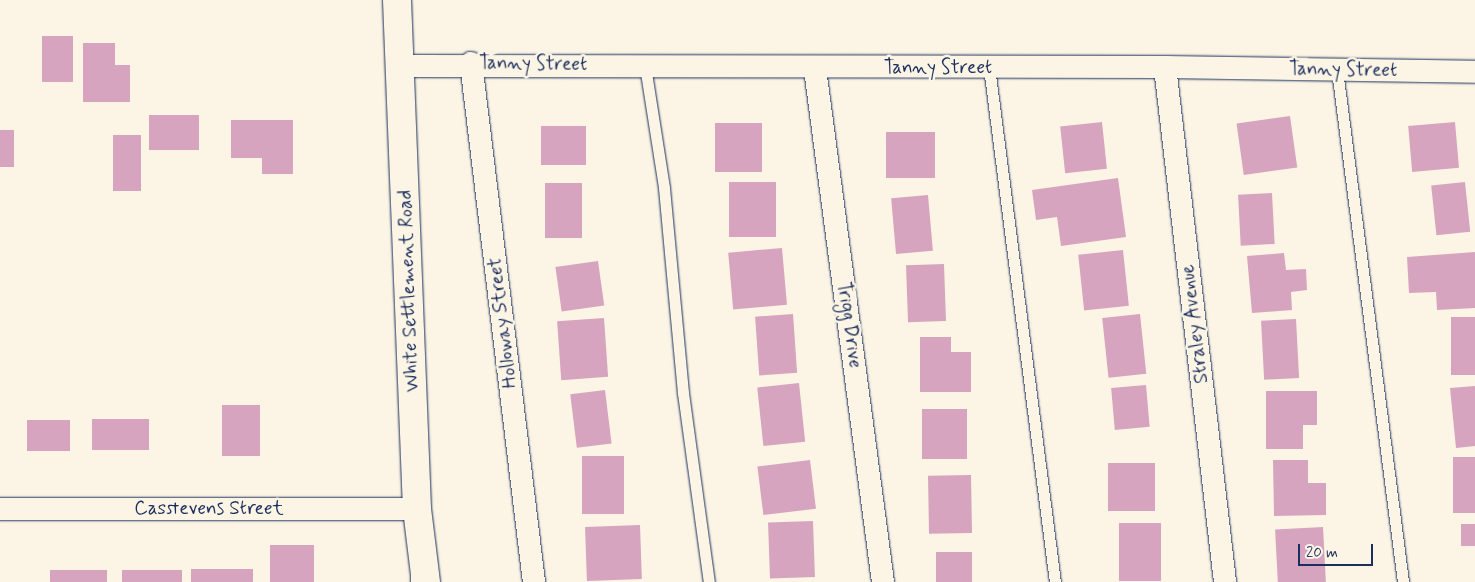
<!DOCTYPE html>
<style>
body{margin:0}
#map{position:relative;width:1475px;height:582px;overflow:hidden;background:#fcf5e5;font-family:Mynerve,sans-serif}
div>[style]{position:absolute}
.building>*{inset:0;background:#d7a4bf;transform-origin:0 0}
.roads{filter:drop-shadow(0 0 1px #1b2f5e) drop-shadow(0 0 1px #1b2f5e)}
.lane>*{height:11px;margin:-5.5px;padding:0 5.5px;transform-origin:5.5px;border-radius:5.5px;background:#fcf5e5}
.street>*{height:22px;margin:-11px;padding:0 11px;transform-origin:11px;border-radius:11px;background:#fcf5e5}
.secondary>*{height:28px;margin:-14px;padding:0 14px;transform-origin:14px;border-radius:14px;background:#fcf5e5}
.primary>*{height:28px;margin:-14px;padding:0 14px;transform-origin:14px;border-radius:14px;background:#fcf5e5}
span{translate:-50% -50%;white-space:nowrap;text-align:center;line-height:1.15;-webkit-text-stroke:5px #fcf5e5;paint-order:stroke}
.street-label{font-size:19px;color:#1b2f5e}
.scale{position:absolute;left:1298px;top:544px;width:75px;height:22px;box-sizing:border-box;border:2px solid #1b2f5e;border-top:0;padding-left:6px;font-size:15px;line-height:18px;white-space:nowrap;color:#1b2f5e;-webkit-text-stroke:4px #fcf5e5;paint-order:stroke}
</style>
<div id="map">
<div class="building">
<i style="left:42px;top:36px;width:31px;height:46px"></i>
<i style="clip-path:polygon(83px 43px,115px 43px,115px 65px,130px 65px,130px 102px,83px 102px)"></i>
<i style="left:149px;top:115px;width:50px;height:35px"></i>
<i style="left:1290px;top:116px;width:52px;height:54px;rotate:82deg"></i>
<i style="clip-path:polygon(231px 120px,293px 120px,293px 174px,262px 174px,262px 158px,231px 158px)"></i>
<i style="left:1102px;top:122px;width:47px;height:42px;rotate:84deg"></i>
<i style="left:1455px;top:122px;width:46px;height:47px;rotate:85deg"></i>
<i style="left:715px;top:123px;width:47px;height:49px"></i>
<i style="left:541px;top:126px;width:45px;height:39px"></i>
<i style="left:0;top:130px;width:14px;height:37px"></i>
<i style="left:886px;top:132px;width:49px;height:46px"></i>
<i style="left:113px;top:135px;width:28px;height:56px"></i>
<i style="clip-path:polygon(1118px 178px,1126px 237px,1061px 246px,1057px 217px,1036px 220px,1032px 190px)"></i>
<i style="left:729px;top:182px;width:47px;height:55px"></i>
<i style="left:1465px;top:182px;width:50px;height:34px;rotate:84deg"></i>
<i style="left:545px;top:183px;width:37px;height:55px"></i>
<i style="left:1272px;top:193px;width:51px;height:34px;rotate:87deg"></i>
<i style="left:928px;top:195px;width:56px;height:37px;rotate:85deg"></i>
<i style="left:782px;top:248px;width:57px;height:54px;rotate:85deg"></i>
<i style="left:1123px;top:250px;width:56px;height:45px;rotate:84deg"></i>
<i style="clip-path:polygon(1475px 252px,1475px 308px,1437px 310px,1436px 292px,1409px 293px,1407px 257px)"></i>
<i style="clip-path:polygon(1284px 253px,1286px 270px,1306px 269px,1307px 290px,1291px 292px,1292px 310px,1252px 313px,1247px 256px)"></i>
<i style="left:598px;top:261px;width:45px;height:43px;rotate:82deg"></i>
<i style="left:944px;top:264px;width:57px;height:38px;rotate:88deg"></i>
<i style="left:793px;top:314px;width:59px;height:38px;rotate:86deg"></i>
<i style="left:1140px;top:314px;width:60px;height:38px;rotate:84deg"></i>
<i style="left:1451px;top:317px;width:24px;height:58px"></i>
<i style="left:604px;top:318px;width:59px;height:47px;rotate:86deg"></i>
<i style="left:1296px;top:319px;width:59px;height:35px;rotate:87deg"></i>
<i style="clip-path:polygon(920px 337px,951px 337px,951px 352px,971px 352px,971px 392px,920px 392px)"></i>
<i style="left:799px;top:383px;width:59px;height:42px;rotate:84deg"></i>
<i style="left:1146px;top:385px;width:42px;height:35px;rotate:85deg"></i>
<i style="clip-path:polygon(1475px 386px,1475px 446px,1456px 448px,1450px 388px)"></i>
<i style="left:605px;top:390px;width:54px;height:35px;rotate:83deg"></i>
<i style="clip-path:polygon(1266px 391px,1317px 391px,1317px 425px,1303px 425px,1303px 449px,1266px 449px)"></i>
<i style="left:222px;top:405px;width:38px;height:51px"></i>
<i style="left:922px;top:409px;width:45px;height:50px"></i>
<i style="left:92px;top:419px;width:57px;height:31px"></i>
<i style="left:27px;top:420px;width:43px;height:31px"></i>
<i style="left:582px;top:456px;width:42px;height:58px"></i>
<i style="left:1475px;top:457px;width:56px;height:22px;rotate:90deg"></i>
<i style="left:810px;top:460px;width:49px;height:53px;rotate:83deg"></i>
<i style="clip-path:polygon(1273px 460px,1308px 460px,1308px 483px,1326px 483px,1326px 515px,1274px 516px)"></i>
<i style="left:1108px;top:463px;width:47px;height:48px"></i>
<i style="left:971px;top:475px;width:58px;height:43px;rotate:89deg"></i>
<i style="left:813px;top:521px;width:56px;height:45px;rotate:88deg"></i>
<i style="left:1119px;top:523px;width:42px;height:58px"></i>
<i style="left:1461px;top:524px;width:14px;height:22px"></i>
<i style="left:640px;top:525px;width:54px;height:55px;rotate:88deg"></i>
<i style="left:1323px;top:527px;width:55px;height:48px;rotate:87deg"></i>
<i style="left:270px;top:545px;width:44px;height:37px"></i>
<i style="left:936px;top:552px;width:36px;height:30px"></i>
<i style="left:191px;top:569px;width:62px;height:13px"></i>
<i style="left:50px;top:570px;width:57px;height:12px"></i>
<i style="left:122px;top:570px;width:60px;height:12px"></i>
</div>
<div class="roads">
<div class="lane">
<i style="left:645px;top:66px;width:123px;rotate:81.1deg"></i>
<i style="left:664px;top:188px;width:206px;rotate:84.7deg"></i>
<i style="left:683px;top:393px;width:191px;rotate:82.2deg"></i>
<i style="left:989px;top:67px;width:519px;rotate:82.7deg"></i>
<i style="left:1337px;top:70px;width:516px;rotate:82.65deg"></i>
</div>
<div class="street">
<i style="left:471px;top:63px;width:523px;rotate:83.08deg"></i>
<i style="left:400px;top:66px;width:765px;rotate:0.07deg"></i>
<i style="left:1165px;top:67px;width:310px;rotate:0.9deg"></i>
<i style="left:1165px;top:67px;width:518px;rotate:83.35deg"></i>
<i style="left:815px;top:69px;width:517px;rotate:82.45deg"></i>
<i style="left:0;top:509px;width:417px"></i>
</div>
<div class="secondary">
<i style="left:397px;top:0;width:509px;rotate:87.75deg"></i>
<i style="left:417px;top:509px;width:74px;rotate:83deg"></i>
</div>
<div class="primary">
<i style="left:425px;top:582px;width:4px;rotate:-90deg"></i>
</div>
</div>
<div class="street-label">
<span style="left:533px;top:64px;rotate:1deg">Tanny Street</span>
<span style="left:938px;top:68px">Tanny Street</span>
<span style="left:1343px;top:70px;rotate:1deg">Tanny Street</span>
<span style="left:409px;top:291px;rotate:-92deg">White Settlement Road</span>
<span style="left:503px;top:323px;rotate:-97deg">Holloway Street</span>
<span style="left:1195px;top:324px;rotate:-97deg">Straley Avenue</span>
<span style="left:849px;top:325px;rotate:82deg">Trigg Drive</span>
<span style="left:209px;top:509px">Casstevens Street</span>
</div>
<div class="scale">20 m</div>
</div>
